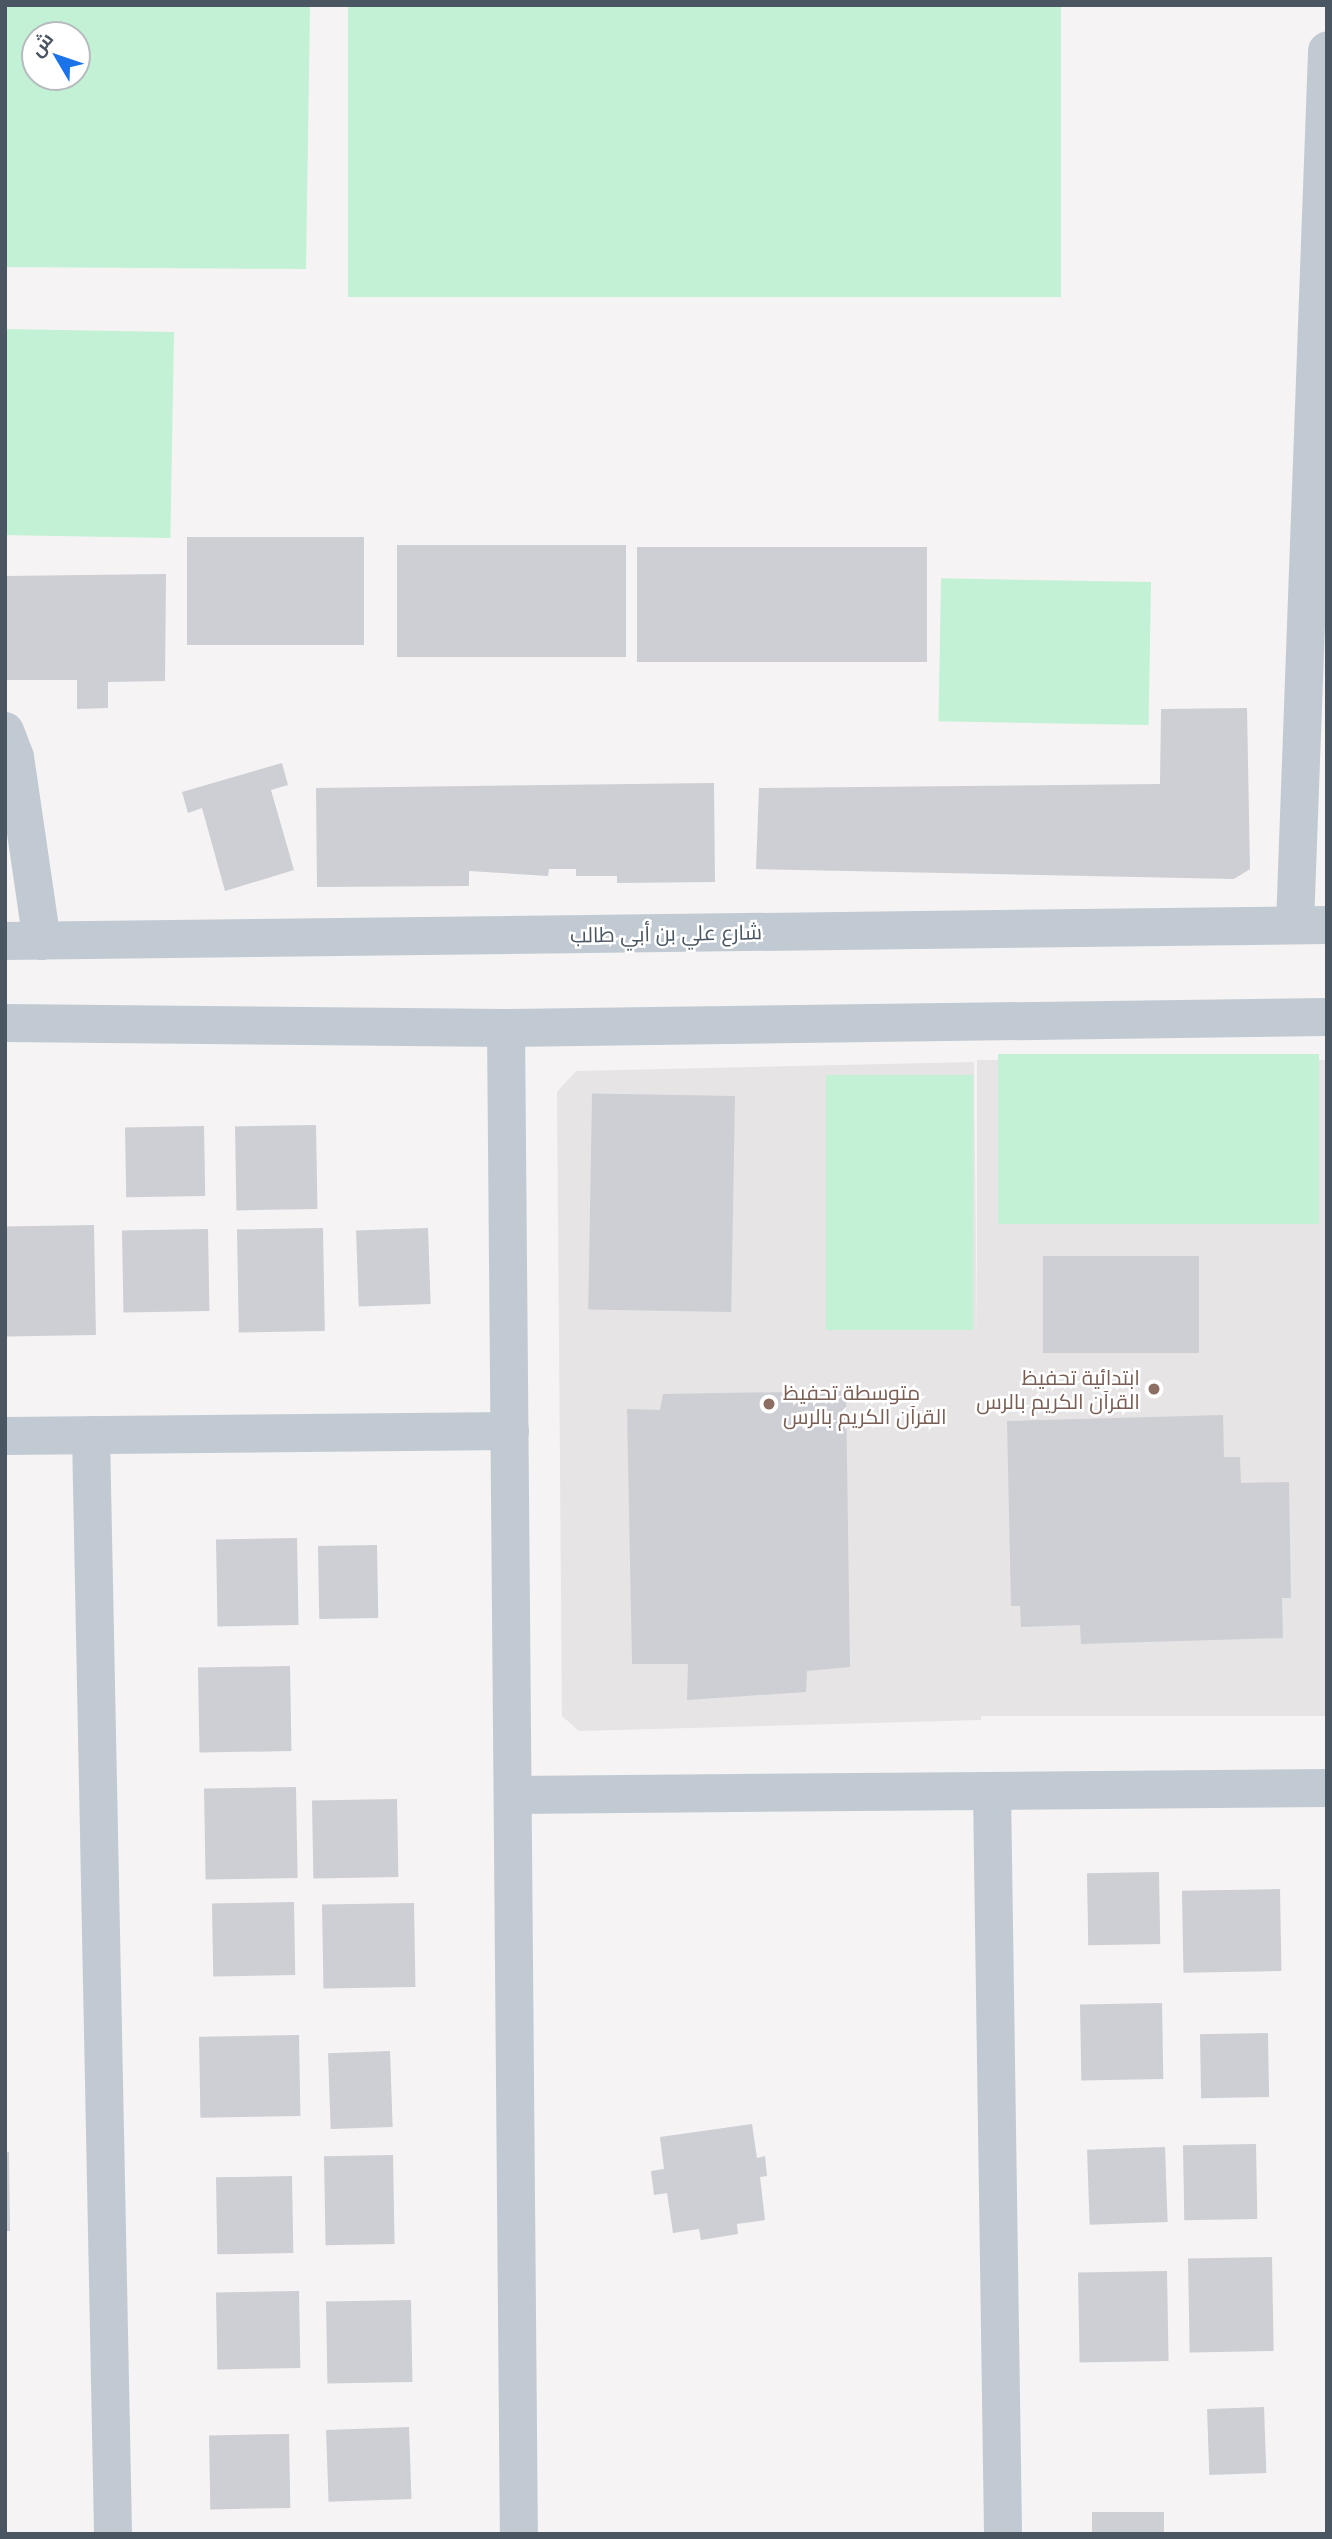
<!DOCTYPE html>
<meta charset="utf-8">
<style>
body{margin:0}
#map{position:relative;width:1332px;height:2539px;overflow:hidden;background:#f5f3f3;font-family:Mulish,Cairo,sans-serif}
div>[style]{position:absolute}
.education>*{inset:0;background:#e6e4e5;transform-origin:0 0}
.green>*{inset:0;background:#c3f1d5;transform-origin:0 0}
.building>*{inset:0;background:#cdcfd5;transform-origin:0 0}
.minor>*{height:38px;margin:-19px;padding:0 19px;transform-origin:19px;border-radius:19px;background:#c1cad2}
.dots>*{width:19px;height:19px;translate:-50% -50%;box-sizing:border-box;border:4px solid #fff;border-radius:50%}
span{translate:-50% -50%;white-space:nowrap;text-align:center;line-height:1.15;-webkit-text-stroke:5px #fff;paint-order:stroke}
.street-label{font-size:21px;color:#4a5661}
.education-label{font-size:21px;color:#785e54}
.right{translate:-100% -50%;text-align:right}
.left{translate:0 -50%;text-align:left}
.frame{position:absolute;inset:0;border:7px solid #4a5661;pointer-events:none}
.north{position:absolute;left:21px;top:21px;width:70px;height:70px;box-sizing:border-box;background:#fff;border:2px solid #b7bbc0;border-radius:50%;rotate:309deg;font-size:19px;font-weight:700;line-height:28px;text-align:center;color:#4a5661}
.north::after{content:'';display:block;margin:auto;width:24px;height:32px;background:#1a73e8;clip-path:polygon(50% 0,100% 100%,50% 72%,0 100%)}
</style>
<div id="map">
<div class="education">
<i style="left:1327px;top:1060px;width:656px;height:350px;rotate:90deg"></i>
<i style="clip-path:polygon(974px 1062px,981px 1720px,579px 1731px,562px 1716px,557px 1092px,576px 1071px)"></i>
</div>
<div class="green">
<i style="clip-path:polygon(evenodd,5px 5px,310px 5px,306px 269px,5px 267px,5px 5px,35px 35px,77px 35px,77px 77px,35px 77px,35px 35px)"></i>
<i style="left:348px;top:5px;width:713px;height:292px"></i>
<i style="left:5px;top:329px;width:169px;height:206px;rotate:1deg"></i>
<i style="left:1151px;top:582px;width:143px;height:210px;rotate:91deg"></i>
<i style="left:1319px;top:1054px;width:170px;height:321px;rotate:90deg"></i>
<i style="left:973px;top:1075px;width:255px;height:147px;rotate:90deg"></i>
</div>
<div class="building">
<i style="left:364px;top:537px;width:108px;height:177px;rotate:90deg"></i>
<i style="left:397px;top:545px;width:229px;height:112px"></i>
<i style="left:927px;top:547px;width:115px;height:290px;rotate:90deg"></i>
<i style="clip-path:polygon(166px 574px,165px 681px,108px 682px,108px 708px,77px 709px,77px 680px,5px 680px,5px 576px)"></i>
<i style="clip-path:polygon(1247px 708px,1250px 869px,1234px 879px,756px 869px,759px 788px,1160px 784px,1161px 709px)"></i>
<i style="clip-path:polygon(282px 763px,288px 785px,271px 790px,294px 870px,225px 891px,202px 808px,188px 813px,182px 792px)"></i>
<i style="clip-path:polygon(714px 783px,715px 882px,617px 883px,617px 876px,576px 876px,576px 869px,549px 869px,548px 876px,469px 871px,469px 886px,317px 887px,316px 788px)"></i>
<i style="left:735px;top:1096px;width:216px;height:143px;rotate:91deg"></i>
<i style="left:316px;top:1125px;width:84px;height:81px;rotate:89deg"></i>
<i style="left:204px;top:1126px;width:70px;height:79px;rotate:89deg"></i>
<i style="left:94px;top:1225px;width:110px;height:89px;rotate:89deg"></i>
<i style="left:323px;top:1228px;width:103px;height:86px;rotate:89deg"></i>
<i style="left:428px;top:1228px;width:76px;height:72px;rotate:88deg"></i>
<i style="left:208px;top:1229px;width:82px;height:86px;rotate:89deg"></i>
<i style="left:1043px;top:1256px;width:156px;height:97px"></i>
<i style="clip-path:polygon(846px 1391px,850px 1667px,807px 1671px,806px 1692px,687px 1700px,688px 1664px,632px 1664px,627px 1409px,660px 1410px,663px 1394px)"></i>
<i style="clip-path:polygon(1223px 1415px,1224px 1457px,1240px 1457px,1241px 1483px,1289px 1482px,1291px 1598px,1282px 1598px,1283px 1638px,1081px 1644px,1080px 1625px,1021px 1627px,1020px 1606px,1011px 1606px,1007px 1421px)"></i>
<i style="left:297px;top:1538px;width:87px;height:81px;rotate:89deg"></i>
<i style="left:377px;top:1545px;width:73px;height:59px;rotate:89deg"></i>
<i style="left:290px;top:1666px;width:85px;height:92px;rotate:89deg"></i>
<i style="left:296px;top:1787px;width:91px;height:92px;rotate:89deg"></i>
<i style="left:397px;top:1799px;width:78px;height:85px;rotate:89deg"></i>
<i style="left:1159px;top:1872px;width:72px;height:72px;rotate:89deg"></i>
<i style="left:1280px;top:1889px;width:82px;height:98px;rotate:89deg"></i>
<i style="left:294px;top:1902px;width:73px;height:82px;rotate:89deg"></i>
<i style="left:414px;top:1903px;width:84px;height:92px;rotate:89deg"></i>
<i style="left:1162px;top:2003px;width:76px;height:82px;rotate:89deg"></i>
<i style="left:1268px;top:2033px;width:64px;height:68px;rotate:89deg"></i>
<i style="left:299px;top:2035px;width:81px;height:100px;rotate:89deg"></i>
<i style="left:390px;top:2051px;width:76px;height:62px;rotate:88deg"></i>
<i style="clip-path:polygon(752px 2124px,757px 2158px,765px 2156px,767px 2176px,760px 2177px,765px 2220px,737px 2224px,738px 2234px,701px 2240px,699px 2229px,673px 2233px,667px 2193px,654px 2195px,651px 2171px,664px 2169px,660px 2137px)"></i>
<i style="left:1256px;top:2144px;width:75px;height:73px;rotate:89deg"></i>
<i style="left:1165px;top:2147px;width:75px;height:78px;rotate:88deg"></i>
<i style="clip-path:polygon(9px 2152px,10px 2231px,5px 2231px,5px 2153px)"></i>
<i style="left:393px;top:2155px;width:89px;height:69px;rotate:89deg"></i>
<i style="left:292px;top:2176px;width:77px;height:76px;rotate:89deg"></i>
<i style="left:1272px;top:2257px;width:94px;height:84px;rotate:89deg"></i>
<i style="left:1167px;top:2271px;width:90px;height:89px;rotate:89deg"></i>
<i style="left:299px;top:2291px;width:77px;height:83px;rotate:89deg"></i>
<i style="left:411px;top:2300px;width:82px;height:85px;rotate:89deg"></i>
<i style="left:1264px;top:2407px;width:66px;height:57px;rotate:88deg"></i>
<i style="left:409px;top:2427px;width:72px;height:83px;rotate:88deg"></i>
<i style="left:289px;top:2434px;width:74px;height:80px;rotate:89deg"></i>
<i style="left:1164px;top:2512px;width:22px;height:72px;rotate:90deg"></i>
</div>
<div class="minor">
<i style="left:5px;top:731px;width:28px;rotate:69deg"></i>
<i style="left:15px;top:757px;width:186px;rotate:81.7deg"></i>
<i style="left:1295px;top:925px;width:875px;rotate:-87.9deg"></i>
<i style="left:5px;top:941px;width:1322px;rotate:-0.69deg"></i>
<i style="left:5px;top:1023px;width:501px;rotate:0.57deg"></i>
<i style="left:506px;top:1028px;width:821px;rotate:-0.77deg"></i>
<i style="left:506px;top:1028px;width:1506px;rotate:89.51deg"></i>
<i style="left:91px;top:1435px;width:1099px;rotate:88.85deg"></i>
<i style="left:5px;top:1436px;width:505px;rotate:-0.57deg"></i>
<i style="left:992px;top:1791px;width:743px;rotate:89.15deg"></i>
<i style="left:513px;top:1795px;width:814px;rotate:-0.49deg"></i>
</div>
<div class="dots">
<i style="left:1154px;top:1389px;background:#8d6e63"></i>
<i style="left:769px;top:1404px;background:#8d6e63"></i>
</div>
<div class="street-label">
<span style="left:666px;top:933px;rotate:-1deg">شارع علي بن أبي طالب</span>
</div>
<div class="education-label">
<span class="right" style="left:1140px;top:1389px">ابتدائية تحفيظ<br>القرآن الكريم بالرس</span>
<span class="left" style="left:783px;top:1404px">متوسطة تحفيظ<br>القرآن الكريم بالرس</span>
</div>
<div class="frame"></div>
<div class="north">ش</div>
</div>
